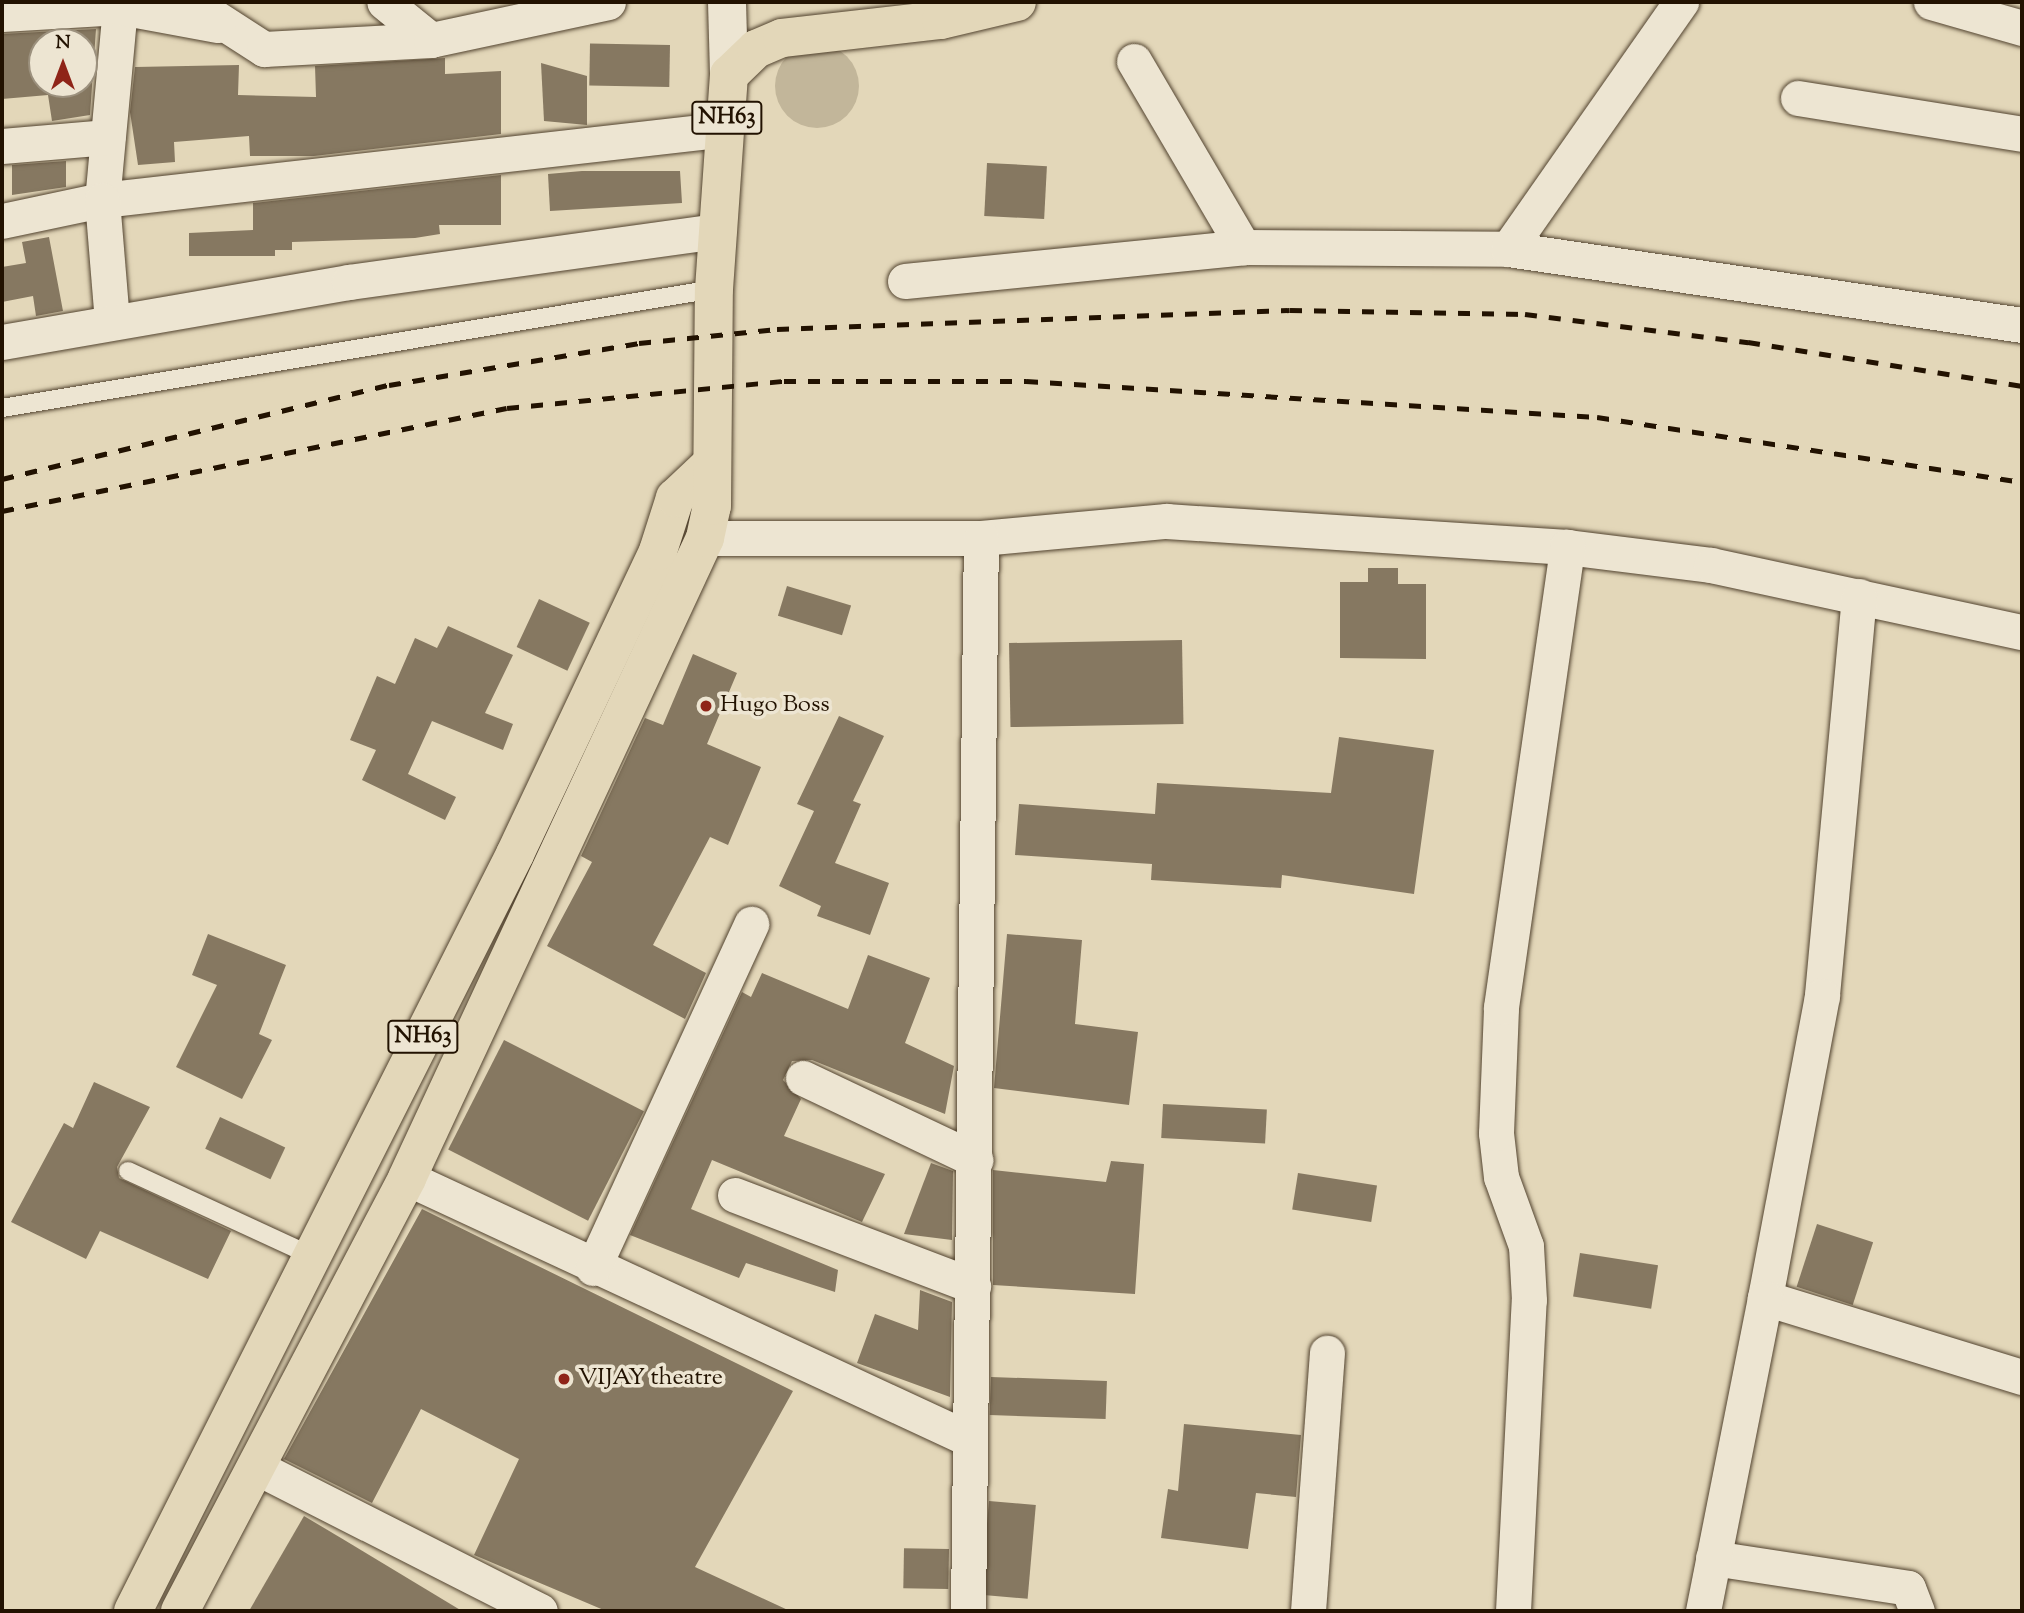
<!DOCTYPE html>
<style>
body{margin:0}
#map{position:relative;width:2024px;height:1613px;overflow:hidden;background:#e3d7b9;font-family:"Sorts Mill Goudy",serif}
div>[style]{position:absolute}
.green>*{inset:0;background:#c2b69a}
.round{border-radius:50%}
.building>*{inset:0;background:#867861;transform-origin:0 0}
.roads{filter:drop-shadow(0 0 2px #52432f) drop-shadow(0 0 2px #52432f)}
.lane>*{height:18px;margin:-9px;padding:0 9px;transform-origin:9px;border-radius:9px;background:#ede5d2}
.street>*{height:35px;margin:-17.5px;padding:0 17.5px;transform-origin:17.5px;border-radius:17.5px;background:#ede5d2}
.secondary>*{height:38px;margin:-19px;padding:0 19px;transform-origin:19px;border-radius:19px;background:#ede5d2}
.highway>*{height:38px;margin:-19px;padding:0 19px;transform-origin:19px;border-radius:19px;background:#e3d7b9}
.rail>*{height:5px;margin-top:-2.5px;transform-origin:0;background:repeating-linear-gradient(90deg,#221201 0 12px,transparent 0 24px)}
.dots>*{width:19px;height:19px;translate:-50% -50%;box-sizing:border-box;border:4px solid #ede5d2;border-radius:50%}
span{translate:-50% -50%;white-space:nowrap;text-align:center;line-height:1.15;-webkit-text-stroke:7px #ede5d2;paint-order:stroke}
.shield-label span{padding:2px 5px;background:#ede5d2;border:2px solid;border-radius:5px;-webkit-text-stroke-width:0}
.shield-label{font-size:23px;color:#221201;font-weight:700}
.poi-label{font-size:24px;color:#221201}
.left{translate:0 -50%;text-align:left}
.frame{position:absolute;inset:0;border:4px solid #221201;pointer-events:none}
.north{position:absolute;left:28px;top:28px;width:70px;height:70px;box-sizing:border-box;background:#ede5d2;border:2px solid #9c917e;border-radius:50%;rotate:0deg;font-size:19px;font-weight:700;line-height:28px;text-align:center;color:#221201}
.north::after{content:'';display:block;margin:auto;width:24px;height:32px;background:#8f2418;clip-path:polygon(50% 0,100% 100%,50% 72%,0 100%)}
</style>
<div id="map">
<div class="green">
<i class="round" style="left:775px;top:44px;width:84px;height:84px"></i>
</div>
<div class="building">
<i style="clip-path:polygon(evenodd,96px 29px,90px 115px,52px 121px,48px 95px,2px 99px,2px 34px,96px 29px,42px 42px,84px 42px,84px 84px,42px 84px,42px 42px)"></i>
<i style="left:670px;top:45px;width:42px;height:80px;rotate:91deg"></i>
<i style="clip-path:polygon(445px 58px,445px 74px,501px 71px,501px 134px,314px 156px,250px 156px,249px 136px,174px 142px,175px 162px,138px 165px,130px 112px,135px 67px,239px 65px,238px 95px,316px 97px,315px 66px)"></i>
<i style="clip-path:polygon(541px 63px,587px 76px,587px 125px,544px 121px)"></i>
<i style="clip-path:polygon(66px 161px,66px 187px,12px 195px,12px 165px)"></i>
<i style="left:987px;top:163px;width:60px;height:53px;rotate:3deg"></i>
<i style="clip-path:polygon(582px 171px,680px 171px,682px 203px,550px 211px,548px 174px)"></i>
<i style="clip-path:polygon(501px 175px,501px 225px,439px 225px,440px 234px,415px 238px,292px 242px,292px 250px,275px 250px,275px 256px,189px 256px,189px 233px,253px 230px,253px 203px)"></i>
<i style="clip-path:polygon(49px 237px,63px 311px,36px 316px,33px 296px,2px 302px,2px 267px,26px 263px,22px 242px)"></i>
<i style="clip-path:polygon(1368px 568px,1398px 568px,1398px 584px,1426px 584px,1426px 659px,1340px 658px,1340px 582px,1368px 582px)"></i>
<i style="left:787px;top:586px;width:67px;height:31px;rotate:17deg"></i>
<i style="left:539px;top:599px;width:56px;height:53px;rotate:25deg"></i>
<i style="clip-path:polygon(448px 626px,513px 655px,485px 713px,513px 724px,503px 750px,432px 721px,408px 774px,456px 797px,445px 820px,362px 780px,376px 750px,350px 740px,377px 676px,395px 684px,415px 638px,437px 648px)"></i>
<i style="left:1182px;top:640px;width:84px;height:173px;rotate:89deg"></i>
<i style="clip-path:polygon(693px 654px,737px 673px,707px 744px,761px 767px,728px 845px,710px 837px,653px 945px,706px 973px,685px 1019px,547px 946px,592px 862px,581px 856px,645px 718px,663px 725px)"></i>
<i style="clip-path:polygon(839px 716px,884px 736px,853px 801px,861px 804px,835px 863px,889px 883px,870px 935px,817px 916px,821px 906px,779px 886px,814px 811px,797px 804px)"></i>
<i style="clip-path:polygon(1339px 737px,1434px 750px,1414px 894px,1282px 875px,1281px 888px,1151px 880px,1152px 864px,1015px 855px,1019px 804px,1155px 814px,1157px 783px,1331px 793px)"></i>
<i style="clip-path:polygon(208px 934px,286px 965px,259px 1034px,272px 1040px,242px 1099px,176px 1067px,217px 985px,192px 975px)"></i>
<i style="clip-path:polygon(1007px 934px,1082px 940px,1075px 1024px,1138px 1032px,1129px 1105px,994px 1088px)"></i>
<i style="clip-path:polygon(868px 955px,930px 978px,905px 1043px,954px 1066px,945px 1114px,812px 1060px,792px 1061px,783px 1080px,801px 1099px,784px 1136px,885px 1174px,862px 1222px,712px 1160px,691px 1209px,838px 1270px,835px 1292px,746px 1263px,739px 1278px,630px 1235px,742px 992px,751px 997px,762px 973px,848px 1009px)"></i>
<i style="left:504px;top:1040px;width:157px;height:123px;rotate:27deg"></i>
<i style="clip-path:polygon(94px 1082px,150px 1107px,117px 1167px,119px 1178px,231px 1231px,208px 1279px,100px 1231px,86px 1259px,11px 1222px,64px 1123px,73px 1128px)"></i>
<i style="left:1163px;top:1104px;width:104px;height:34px;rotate:3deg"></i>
<i style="left:220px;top:1117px;width:72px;height:35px;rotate:25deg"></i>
<i style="clip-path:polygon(1111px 1161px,1144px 1164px,1135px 1294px,993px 1285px,993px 1170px,1106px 1182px)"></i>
<i style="clip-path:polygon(931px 1163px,953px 1171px,952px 1240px,904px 1234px)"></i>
<i style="left:1298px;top:1173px;width:80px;height:37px;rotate:9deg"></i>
<i style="clip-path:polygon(422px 1209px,793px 1391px,695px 1567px,790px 1611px,606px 1611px,474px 1555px,519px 1459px,421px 1409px,372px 1503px,284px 1459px)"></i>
<i style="left:1817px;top:1224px;width:59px;height:66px;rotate:18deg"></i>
<i style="left:1580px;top:1253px;width:79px;height:44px;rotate:9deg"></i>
<i style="clip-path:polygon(920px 1290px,952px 1302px,950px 1397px,857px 1363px,875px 1314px,918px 1330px)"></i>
<i style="left:991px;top:1377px;width:116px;height:38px;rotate:2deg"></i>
<i style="clip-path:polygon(1184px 1424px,1301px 1435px,1296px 1497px,1256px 1493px,1248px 1549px,1161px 1538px,1168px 1489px,1178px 1491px)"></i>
<i style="left:989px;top:1501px;width:47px;height:94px;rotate:5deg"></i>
<i style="clip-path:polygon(304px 1516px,341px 1538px,462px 1611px,249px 1611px)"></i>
<i style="left:949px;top:1549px;width:40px;height:45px;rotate:91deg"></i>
</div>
<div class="roads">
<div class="lane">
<i style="left:2px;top:408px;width:722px;rotate:-9.49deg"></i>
<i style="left:128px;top:1171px;width:203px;rotate:24.8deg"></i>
</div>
<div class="street">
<i style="left:191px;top:2px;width:87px;rotate:32.8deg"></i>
<i style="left:264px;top:49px;width:167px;rotate:-3.1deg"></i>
<i style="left:431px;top:40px;width:60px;rotate:-141deg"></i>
<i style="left:1931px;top:2px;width:95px;rotate:15.9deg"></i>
<i style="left:120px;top:7px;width:194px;rotate:95.3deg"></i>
<i style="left:102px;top:200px;width:628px;rotate:-6.49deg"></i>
<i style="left:2px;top:14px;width:118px;rotate:-3.4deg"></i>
<i style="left:120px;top:7px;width:99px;rotate:10.5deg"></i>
<i style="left:431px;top:40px;width:181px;rotate:-12.1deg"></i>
<i style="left:1134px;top:61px;width:216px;rotate:59.6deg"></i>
<i style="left:1798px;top:98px;width:227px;rotate:9.1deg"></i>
<i style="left:2px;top:146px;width:106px;rotate:-4.9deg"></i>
<i style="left:2px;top:221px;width:102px;rotate:-11.9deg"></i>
<i style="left:102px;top:200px;width:121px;rotate:85.3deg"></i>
<i style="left:1508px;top:249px;width:302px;rotate:-55deg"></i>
<i style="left:905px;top:281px;width:340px;rotate:-5.7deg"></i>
<i style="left:1243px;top:247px;width:265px;rotate:0.4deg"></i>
<i style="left:1508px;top:249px;width:520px;rotate:8.41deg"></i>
<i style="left:2px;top:342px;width:352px;rotate:-9.8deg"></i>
<i style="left:349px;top:282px;width:373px;rotate:-7.9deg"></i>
<i style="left:705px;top:538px;width:276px"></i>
<i style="left:981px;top:538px;width:186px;rotate:-5.3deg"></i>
<i style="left:1166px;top:521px;width:402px;rotate:3.7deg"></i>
<i style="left:1567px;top:547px;width:145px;rotate:7.1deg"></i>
<i style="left:1711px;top:565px;width:318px;rotate:12.2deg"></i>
<i style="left:1859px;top:596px;width:402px;rotate:95.3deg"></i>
<i style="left:1822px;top:996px;width:307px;rotate:100.7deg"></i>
<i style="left:1765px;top:1298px;width:269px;rotate:17.1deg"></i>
<i style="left:803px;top:1078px;width:191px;rotate:25.4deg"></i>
<i style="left:407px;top:1178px;width:620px;rotate:24.91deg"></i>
<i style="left:735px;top:1195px;width:255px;rotate:20.9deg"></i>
<i style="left:593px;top:1268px;width:379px;rotate:-65.3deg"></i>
<i style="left:258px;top:1468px;width:316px;rotate:26.9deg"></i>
<i style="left:1713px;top:1558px;width:197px;rotate:8.7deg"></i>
<i style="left:1908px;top:1588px;width:25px;rotate:69deg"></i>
<i style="left:968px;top:1611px;width:1073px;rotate:-89.31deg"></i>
<i style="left:1308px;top:1611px;width:259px;rotate:-85.8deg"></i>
<i style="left:1513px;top:1611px;width:311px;rotate:-87.1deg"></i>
<i style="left:1529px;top:1300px;width:54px;rotate:-93.2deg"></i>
<i style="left:1526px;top:1246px;width:73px;rotate:-109.9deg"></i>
<i style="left:1501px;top:1177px;width:44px;rotate:-96.5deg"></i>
<i style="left:1496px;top:1133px;width:126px;rotate:-87.7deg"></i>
<i style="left:1501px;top:1007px;width:465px;rotate:-81.8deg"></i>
<i style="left:1703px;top:1611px;width:319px;rotate:-78.8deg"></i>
</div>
<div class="secondary">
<i style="left:727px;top:2px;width:73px;rotate:88.4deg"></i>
</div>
<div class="highway">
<i style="left:133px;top:1611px;width:848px;rotate:-63.22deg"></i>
<i style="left:515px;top:854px;width:335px;rotate:-64.7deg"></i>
<i style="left:658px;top:551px;width:56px;rotate:-72.2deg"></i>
<i style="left:675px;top:498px;width:48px;rotate:-43.3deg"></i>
<i style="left:180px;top:1611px;width:489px;rotate:-62.3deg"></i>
<i style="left:407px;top:1178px;width:706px;rotate:-65.03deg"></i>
<i style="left:705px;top:538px;width:33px;rotate:-78deg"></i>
<i style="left:712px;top:506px;width:217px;rotate:-89.5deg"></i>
<i style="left:714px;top:289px;width:215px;rotate:-86deg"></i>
<i style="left:729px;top:75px;width:37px;rotate:-44deg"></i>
<i style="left:756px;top:49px;width:28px;rotate:-23deg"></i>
<i style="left:782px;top:38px;width:160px;rotate:-6.5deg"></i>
<i style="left:941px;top:20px;width:78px;rotate:-13.3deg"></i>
</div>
</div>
<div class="rail">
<i style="left:2px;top:479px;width:398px;rotate:-13.7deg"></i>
<i style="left:389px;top:385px;width:254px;rotate:-9.5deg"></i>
<i style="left:639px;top:343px;width:139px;rotate:-5.8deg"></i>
<i style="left:777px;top:329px;width:513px;rotate:-2.12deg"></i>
<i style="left:1290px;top:310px;width:235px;rotate:1deg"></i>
<i style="left:1525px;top:314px;width:225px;rotate:7.2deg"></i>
<i style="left:1748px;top:342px;width:278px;rotate:9.1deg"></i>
<i style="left:2px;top:511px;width:515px;rotate:-11.53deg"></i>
<i style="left:507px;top:408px;width:278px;rotate:-5.6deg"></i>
<i style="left:784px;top:381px;width:242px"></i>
<i style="left:1026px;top:381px;width:572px;rotate:3.61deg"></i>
<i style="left:1597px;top:417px;width:430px;rotate:8.7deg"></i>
</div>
<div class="dots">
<i style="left:706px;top:706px;background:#8f2418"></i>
<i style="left:564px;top:1379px;background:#8f2418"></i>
</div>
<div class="shield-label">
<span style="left:727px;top:118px">NH63</span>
<span style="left:423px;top:1037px">NH63</span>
</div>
<div class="poi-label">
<span class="left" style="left:720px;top:706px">Hugo Boss</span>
<span class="left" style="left:578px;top:1379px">VIJAY theatre</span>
</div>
<div class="frame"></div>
<div class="north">N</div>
</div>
